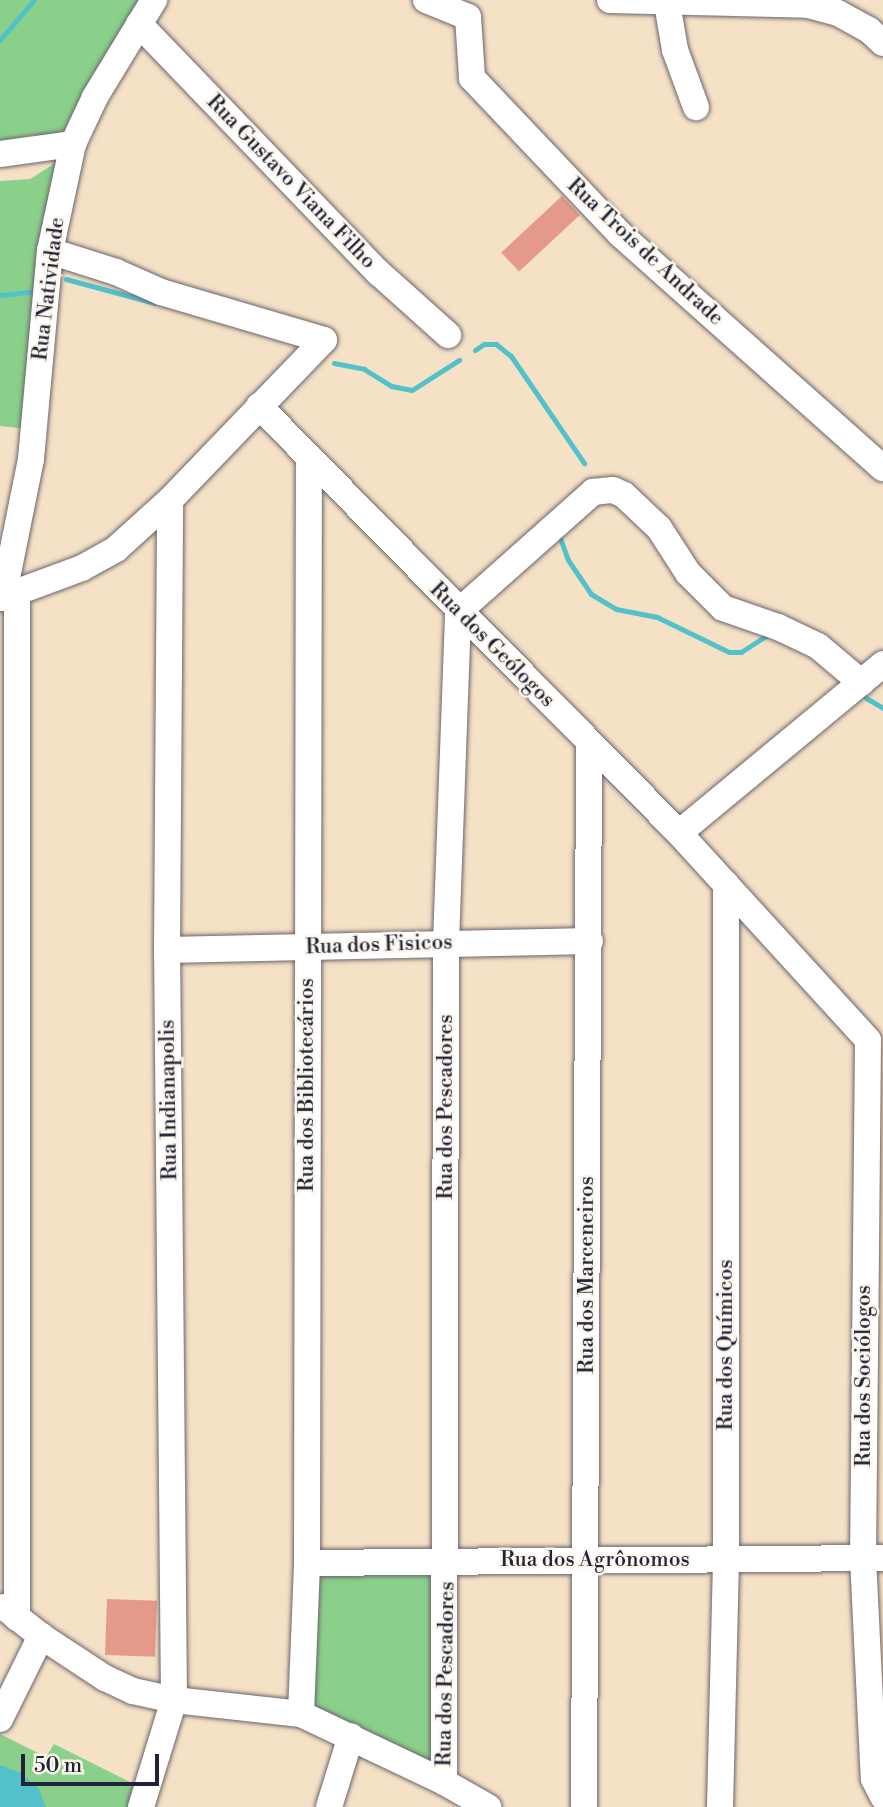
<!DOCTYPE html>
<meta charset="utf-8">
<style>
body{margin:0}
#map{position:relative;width:883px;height:1807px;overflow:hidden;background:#f5e1c6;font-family:"Libre Bodoni",serif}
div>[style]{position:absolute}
.green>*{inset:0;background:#8ad08b}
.water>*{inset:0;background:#53c1c9}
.stream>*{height:5px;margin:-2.5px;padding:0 2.5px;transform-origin:2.5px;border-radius:2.5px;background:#53c1c9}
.building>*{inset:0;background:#e4998b;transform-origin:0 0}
.roads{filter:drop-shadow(0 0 2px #6c656c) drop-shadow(0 0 2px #6c656c)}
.minor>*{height:26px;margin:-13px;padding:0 13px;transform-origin:13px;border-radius:13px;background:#fff}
span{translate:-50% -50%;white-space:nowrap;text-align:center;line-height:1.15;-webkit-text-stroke:5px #fbf7ec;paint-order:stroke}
.street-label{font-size:21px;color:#22223b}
.scale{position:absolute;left:21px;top:1754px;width:138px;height:32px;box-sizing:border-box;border:4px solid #22223b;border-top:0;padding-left:9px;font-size:21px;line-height:24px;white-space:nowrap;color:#22223b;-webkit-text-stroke:5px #fbf7ec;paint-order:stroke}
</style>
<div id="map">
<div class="green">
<i style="clip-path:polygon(0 0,143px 0,69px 130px,54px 140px,33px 135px,0 141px)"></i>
<i style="clip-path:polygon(62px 159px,28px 429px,0 426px,0 181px,30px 179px)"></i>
<i style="clip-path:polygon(447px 1561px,444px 1782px,301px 1714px,307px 1563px)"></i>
<i style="clip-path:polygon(0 1734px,46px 1757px,54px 1744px,146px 1790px,141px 1807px,0 1807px)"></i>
</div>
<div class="water">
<i style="clip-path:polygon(0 1765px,21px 1773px,39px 1789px,46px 1807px,0 1807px)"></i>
</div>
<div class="stream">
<i style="left:0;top:40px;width:52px;rotate:-49.6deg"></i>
<i style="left:66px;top:279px;width:92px;rotate:15.1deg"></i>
<i style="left:0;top:295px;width:37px;rotate:-6deg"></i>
<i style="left:475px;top:350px;width:11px;rotate:-34deg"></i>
<i style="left:484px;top:344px;width:12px"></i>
<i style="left:496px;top:344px;width:19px;rotate:39deg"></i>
<i style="left:511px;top:356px;width:130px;rotate:55.7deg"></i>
<i style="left:334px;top:363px;width:31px;rotate:11deg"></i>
<i style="left:364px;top:369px;width:32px;rotate:32deg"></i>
<i style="left:391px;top:386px;width:21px;rotate:11deg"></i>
<i style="left:412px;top:390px;width:56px;rotate:-32.6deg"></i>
<i style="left:560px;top:538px;width:23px;rotate:70deg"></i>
<i style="left:568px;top:560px;width:41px;rotate:55.9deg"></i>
<i style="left:591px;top:594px;width:29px;rotate:31deg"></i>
<i style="left:616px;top:609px;width:42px;rotate:11deg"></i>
<i style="left:657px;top:617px;width:80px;rotate:25.9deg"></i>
<i style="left:729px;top:652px;width:12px"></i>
<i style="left:741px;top:652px;width:31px;rotate:-33deg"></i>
<i style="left:767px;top:635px;width:4px"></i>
<i style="left:866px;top:698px;width:20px;rotate:30deg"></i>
</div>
<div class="building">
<i style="left:562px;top:196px;width:26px;height:83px;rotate:47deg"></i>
<i style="left:107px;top:1599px;width:50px;height:56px;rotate:2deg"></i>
</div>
<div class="roads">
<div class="minor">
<i style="left:426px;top:0;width:45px;rotate:22deg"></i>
<i style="left:468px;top:17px;width:61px;rotate:86.2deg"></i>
<i style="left:472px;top:78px;width:215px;rotate:46.5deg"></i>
<i style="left:620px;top:234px;width:352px;rotate:41.7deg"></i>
<i style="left:610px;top:0;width:198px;rotate:1.4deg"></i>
<i style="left:808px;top:5px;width:31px;rotate:15deg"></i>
<i style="left:838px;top:13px;width:35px;rotate:29deg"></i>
<i style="left:869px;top:30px;width:19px;rotate:43deg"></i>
<i style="left:667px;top:3px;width:48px;rotate:80.3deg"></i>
<i style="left:675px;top:50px;width:61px;rotate:69.8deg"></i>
<i style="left:139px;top:24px;width:346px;rotate:46.1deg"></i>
<i style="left:379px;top:273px;width:93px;rotate:41.9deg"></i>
<i style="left:0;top:154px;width:74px;rotate:-7.8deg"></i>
<i style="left:259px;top:406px;width:599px;rotate:45.47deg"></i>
<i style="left:679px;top:833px;width:280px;rotate:47.6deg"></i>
<i style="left:868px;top:1040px;width:518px;rotate:90.55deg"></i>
<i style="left:863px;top:1558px;width:221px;rotate:87.2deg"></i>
<i style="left:874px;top:1779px;width:20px;rotate:63deg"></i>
<i style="left:17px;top:592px;width:1026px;rotate:90deg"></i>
<i style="left:1px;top:598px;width:86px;rotate:-20.3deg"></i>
<i style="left:82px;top:568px;width:39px;rotate:-29deg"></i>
<i style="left:116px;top:549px;width:73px;rotate:-42.2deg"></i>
<i style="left:170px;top:500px;width:222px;rotate:-46.1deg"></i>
<i style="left:324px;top:340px;width:170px;rotate:-163.6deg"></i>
<i style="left:161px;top:292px;width:49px;rotate:-156deg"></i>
<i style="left:116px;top:272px;width:69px;rotate:-162.3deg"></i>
<i style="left:3px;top:598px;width:142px;rotate:-78.6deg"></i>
<i style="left:31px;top:459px;width:209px;rotate:-84.8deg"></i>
<i style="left:50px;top:251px;width:109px;rotate:-77.9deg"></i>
<i style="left:73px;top:144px;width:52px;rotate:-64.9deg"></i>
<i style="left:95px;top:97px;width:114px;rotate:-58.7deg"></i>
<i style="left:679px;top:833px;width:265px;rotate:-39.6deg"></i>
<i style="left:167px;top:950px;width:423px;rotate:-1.2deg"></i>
<i style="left:307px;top:1563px;width:576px;rotate:-0.5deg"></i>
<i style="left:4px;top:1607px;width:47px;rotate:38.1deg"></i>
<i style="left:41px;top:1636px;width:77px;rotate:33.3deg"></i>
<i style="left:105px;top:1678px;width:31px;rotate:25deg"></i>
<i style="left:133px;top:1691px;width:42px;rotate:12.4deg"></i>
<i style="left:174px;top:1700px;width:128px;rotate:6.3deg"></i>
<i style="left:301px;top:1714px;width:158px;rotate:25.4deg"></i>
<i style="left:444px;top:1782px;width:51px;rotate:29.6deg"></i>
<i style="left:301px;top:1714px;width:151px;rotate:-87.7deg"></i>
<i style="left:307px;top:1563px;width:1106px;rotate:-89.9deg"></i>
<i style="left:0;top:1719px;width:93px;rotate:-63.7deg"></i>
<i style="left:444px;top:1782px;width:839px;rotate:-89.86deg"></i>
<i style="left:446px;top:943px;width:331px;rotate:-87.9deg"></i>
<i style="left:458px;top:612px;width:181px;rotate:-41.6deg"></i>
<i style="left:593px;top:492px;width:20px;rotate:-6deg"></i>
<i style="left:613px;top:490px;width:12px;rotate:24deg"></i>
<i style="left:624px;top:495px;width:48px;rotate:43.3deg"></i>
<i style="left:659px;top:528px;width:54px;rotate:57.2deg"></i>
<i style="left:688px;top:573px;width:49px;rotate:45deg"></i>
<i style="left:723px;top:608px;width:58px;rotate:19.1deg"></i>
<i style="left:778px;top:627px;width:44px;rotate:25.4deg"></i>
<i style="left:818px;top:646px;width:57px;rotate:40.1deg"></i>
<i style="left:141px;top:1807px;width:112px;rotate:-72.9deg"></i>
<i style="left:174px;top:1700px;width:750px;rotate:-90.53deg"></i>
<i style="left:167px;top:950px;width:450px;rotate:-89.6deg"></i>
<i style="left:329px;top:1807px;width:74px;rotate:-72.8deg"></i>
<i style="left:584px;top:1807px;width:1063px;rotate:-89.73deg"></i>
<i style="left:720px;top:1807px;width:247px;rotate:-88.6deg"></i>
<i style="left:726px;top:1560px;width:676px;rotate:-90deg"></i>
</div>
</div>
<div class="street-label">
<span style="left:291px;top:182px;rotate:46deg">Rua Gustavo Viana Filho</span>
<span style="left:645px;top:252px;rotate:43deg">Rua Trois de Andrade</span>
<span style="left:49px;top:289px;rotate:-83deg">Rua Natividade</span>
<span style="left:492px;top:645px;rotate:45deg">Rua dos Geólogos</span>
<span style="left:379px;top:945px;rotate:-2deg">Rua dos Fisicos</span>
<span style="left:307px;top:1085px;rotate:-90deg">Rua dos Bibliotecários</span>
<span style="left:169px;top:1100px;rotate:-91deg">Rua Indianapolis</span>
<span style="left:446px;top:1107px;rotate:-90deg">Rua dos Pescadores</span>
<span style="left:587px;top:1275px;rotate:-90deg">Rua dos Marceneiros</span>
<span style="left:726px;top:1345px;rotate:-90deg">Rua dos Químicos</span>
<span style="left:864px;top:1376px;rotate:-90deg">Rua dos Sociólogos</span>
<span style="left:595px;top:1560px">Rua dos Agrônomos</span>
<span style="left:446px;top:1674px;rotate:-89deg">Rua dos Pescadores</span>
</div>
<div class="scale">50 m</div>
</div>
